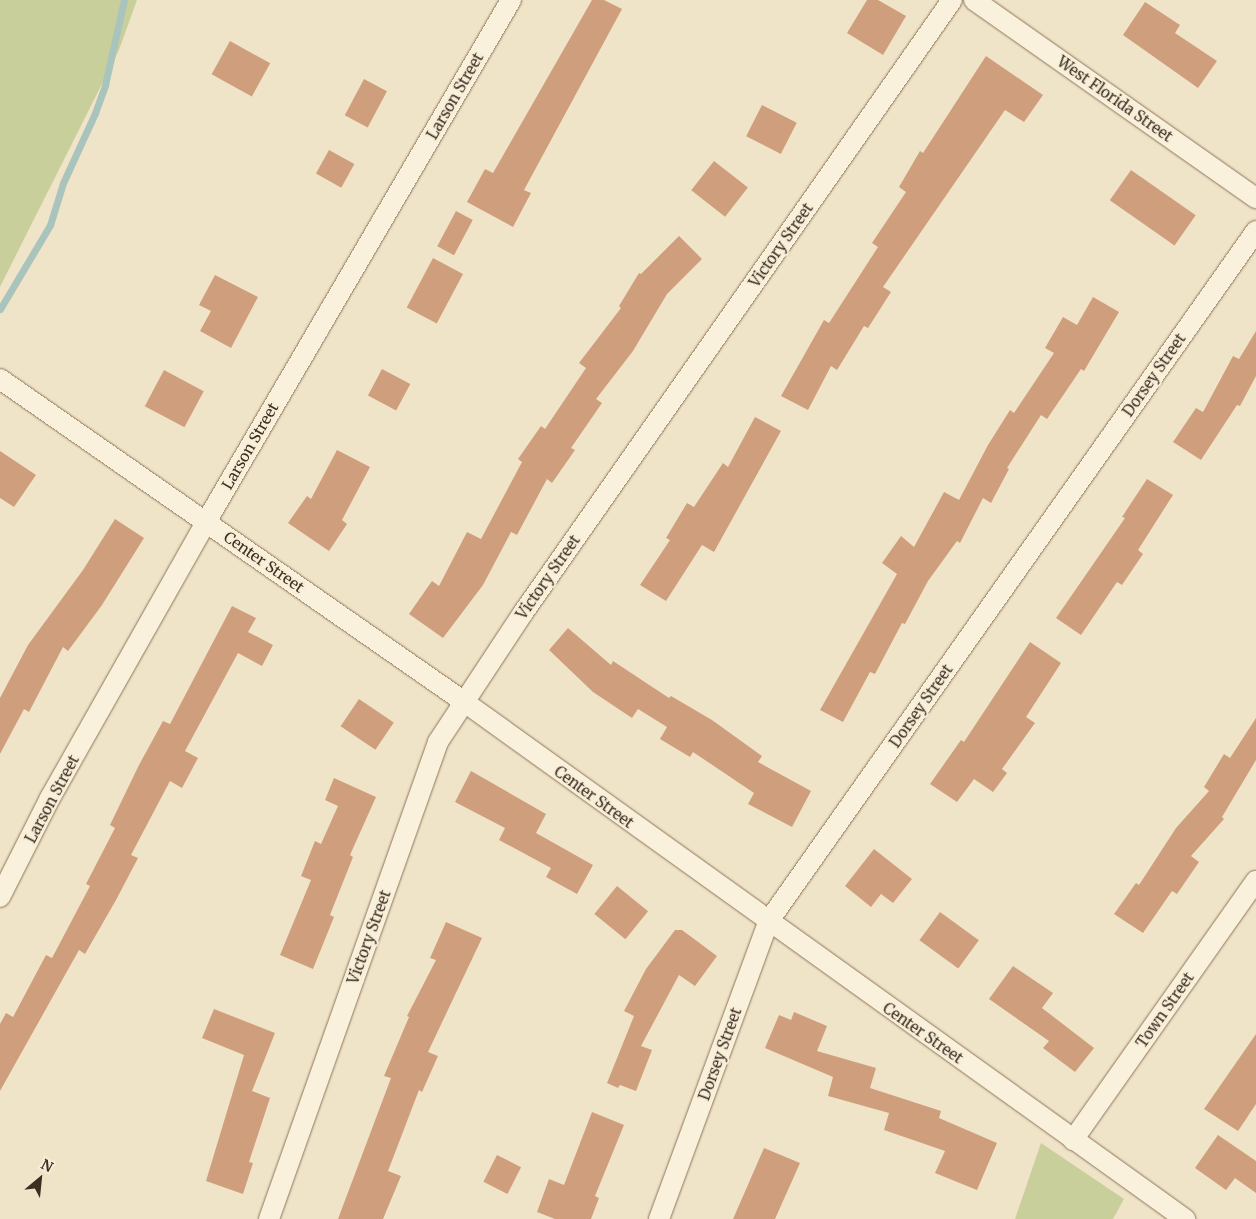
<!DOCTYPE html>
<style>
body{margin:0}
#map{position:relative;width:1256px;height:1219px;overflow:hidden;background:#f0e4c8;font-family:Merriweather,serif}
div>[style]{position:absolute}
.green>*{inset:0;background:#c9cf9b}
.stream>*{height:7px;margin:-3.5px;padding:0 3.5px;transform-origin:3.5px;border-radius:3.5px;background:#a9c4bc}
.building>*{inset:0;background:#cf9f7d;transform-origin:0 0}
.roads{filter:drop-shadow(0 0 1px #8d765c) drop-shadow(0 0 1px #8d765c)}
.street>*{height:20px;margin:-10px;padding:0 10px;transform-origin:10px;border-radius:10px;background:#faf1dc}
span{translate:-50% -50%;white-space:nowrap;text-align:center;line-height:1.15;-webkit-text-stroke:4px #f7eed8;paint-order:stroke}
.street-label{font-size:15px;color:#3d2e20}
.north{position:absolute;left:15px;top:1154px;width:50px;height:50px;-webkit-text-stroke:4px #f7eed8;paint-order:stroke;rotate:28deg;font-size:14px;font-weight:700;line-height:20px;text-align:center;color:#3d2e20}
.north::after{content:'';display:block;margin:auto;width:18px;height:22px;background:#3d2e20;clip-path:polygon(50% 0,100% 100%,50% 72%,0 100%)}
</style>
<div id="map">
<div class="green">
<i style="clip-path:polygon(0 0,137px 0,119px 50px,0 287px)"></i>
<i style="clip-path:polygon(1041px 1143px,1124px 1199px,1113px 1219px,1015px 1219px)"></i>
</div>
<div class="stream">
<i style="left:0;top:309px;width:98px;rotate:-59.2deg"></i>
<i style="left:50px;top:225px;width:44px;rotate:-72.8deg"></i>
<i style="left:63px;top:183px;width:77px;rotate:-65.4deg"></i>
<i style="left:95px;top:113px;width:30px;rotate:-70deg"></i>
<i style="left:105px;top:85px;width:87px;rotate:-77.4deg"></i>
</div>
<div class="building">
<i style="clip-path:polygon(592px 0,604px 0,622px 9px,524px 190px,531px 193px,513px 227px,467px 202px,485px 169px,493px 173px)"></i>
<i style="clip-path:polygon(867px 0,878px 0,906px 16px,883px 55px,847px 33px)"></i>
<i style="clip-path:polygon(1145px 2px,1180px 25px,1175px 33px,1217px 61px,1198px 88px,1123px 35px)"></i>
<i style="left:230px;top:41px;width:46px;height:38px;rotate:29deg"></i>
<i style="clip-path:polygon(986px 56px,1043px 95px,1024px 122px,1005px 110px,883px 287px,891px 292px,868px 328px,864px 326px,837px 370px,831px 366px,808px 410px,781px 396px,824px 320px,829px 323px,878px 247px,872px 243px,906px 192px,899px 187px,920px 151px,923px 153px)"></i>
<i style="left:364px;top:79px;width:26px;height:41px;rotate:28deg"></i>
<i style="left:762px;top:105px;width:39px;height:35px;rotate:27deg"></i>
<i style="left:329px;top:150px;width:29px;height:27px;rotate:29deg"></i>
<i style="left:714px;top:161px;width:43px;height:37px;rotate:38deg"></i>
<i style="left:1131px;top:170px;width:79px;height:37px;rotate:35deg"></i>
<i style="left:456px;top:211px;width:19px;height:40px;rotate:28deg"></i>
<i style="clip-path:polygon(679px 236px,702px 259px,667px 294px,633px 351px,596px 399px,602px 403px,571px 448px,575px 450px,552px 483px,547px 479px,517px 535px,511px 532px,483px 585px,443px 638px,409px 614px,432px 581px,439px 586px,467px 532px,481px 539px,522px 462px,518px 459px,541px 426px,545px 429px,586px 368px,579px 363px,621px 308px,619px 306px,639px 273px,641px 274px)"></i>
<i style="left:433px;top:258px;width:34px;height:56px;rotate:28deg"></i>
<i style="clip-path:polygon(215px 275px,258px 297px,231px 348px,200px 331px,211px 311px,199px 305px)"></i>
<i style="clip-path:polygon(1093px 297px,1119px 312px,1084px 371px,1081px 369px,1047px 419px,1041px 415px,1007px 468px,1009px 469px,991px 503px,983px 498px,960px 543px,957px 541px,928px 581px,905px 624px,902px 623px,875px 674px,870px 672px,843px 722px,820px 710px,897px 574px,882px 563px,901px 536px,914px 547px,944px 492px,959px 500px,988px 445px,1010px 410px,1014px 413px,1054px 353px,1045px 348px,1063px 317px,1077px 325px)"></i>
<i style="clip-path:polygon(1256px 331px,1256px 376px,1240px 406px,1237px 405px,1201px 460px,1173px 442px,1196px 408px,1203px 412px,1233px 356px,1239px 359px)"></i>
<i style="left:382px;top:369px;width:32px;height:30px;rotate:28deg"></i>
<i style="left:164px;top:370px;width:45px;height:41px;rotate:28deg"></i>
<i style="clip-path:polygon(755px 417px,781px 431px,714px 552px,702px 545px,666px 601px,640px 585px,670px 540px,666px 538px,687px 503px,694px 507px,723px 463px,728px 467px)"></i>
<i style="clip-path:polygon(337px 450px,370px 467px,342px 520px,347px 524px,329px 551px,288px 523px,307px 496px,311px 499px)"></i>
<i style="clip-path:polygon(0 451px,36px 475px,14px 507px,0 498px)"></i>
<i style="clip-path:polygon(1147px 479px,1173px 495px,1138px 550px,1143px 554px,1122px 585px,1117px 582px,1081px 635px,1056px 618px,1125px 518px,1122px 517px)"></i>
<i style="clip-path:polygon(115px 519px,144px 538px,102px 605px,68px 651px,63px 647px,29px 712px,24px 709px,0 754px,0 698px,28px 645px,83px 570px)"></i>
<i style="clip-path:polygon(232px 606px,256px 618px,248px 632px,273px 645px,262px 666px,238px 653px,185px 751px,198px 758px,182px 788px,170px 781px,131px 855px,138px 858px,116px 900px,85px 954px,79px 950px,0 1091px,0 1024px,6px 1013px,13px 1017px,46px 955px,52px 958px,90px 886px,86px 884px,115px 828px,110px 825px,139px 765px,163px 721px,170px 724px)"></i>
<i style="clip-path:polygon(568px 628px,611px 665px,613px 661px,669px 698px,671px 696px,712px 720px,762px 756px,758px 762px,811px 791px,792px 827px,748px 804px,754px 793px,693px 752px,690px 757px,660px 739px,667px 727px,638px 709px,632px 718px,593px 692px,549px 650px)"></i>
<i style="clip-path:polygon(1030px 642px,1061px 663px,1026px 717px,1035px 723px,1002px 769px,1007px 773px,993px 792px,974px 779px,957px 802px,930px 784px,961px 740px,964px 742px)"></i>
<i style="left:359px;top:699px;width:42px;height:33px;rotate:34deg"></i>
<i style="clip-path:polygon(1256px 718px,1256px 760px,1222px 817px,1224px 819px,1191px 856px,1199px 862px,1177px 894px,1172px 891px,1143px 933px,1114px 914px,1136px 883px,1139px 885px,1176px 828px,1209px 791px,1204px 787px,1224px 754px,1230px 758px)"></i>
<i style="clip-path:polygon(471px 771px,546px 814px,536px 833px,593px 865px,577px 894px,546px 877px,551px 868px,499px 840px,505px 828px,455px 802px)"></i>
<i style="clip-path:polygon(334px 778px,376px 797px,350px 855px,353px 857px,330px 915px,334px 917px,313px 969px,280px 955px,311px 880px,301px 876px,315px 841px,321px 844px,338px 806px,325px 800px)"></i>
<i style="clip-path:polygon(874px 849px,912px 879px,893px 903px,881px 894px,871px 907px,845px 886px)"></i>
<i style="left:617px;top:886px;width:40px;height:36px;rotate:39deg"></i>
<i style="left:940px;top:912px;width:48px;height:35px;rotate:36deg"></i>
<i style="clip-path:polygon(446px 922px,482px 938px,428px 1052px,438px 1056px,422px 1092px,419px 1090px,388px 1171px,401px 1176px,383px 1219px,338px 1219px,391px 1078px,384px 1076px,409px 1017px,407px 1016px,436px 960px,430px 958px)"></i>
<i style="clip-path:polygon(675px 930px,682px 930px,717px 956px,695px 986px,679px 975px,641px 1046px,652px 1050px,636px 1091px,620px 1085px,618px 1088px,607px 1083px,634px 1016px,624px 1011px,646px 969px)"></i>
<i style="clip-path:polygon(1013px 966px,1053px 993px,1042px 1008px,1094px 1048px,1075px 1072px,1043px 1048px,1049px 1041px,989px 999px)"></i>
<i style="clip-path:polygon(214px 1009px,275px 1033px,252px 1091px,270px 1098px,249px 1162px,253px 1163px,243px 1194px,206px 1181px,244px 1055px,202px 1038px)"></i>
<i style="clip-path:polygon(794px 1012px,827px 1026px,817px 1051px,876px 1068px,870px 1088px,941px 1111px,939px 1118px,997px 1143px,977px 1190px,935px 1173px,945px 1151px,884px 1130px,889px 1113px,828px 1096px,833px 1077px,765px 1048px,779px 1015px,791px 1020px)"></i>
<i style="clip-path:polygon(1256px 1034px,1256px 1104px,1238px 1131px,1204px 1109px)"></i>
<i style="clip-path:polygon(592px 1112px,624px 1125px,595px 1196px,599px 1198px,591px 1219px,555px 1219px,537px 1212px,549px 1179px,564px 1185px)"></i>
<i style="clip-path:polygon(1218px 1135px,1256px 1161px,1256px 1193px,1235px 1178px,1226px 1190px,1195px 1168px)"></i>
<i style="clip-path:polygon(764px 1148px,800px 1163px,775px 1219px,733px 1219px)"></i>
<i style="left:497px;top:1155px;width:27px;height:30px;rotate:27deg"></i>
</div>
<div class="roads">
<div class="street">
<i style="left:974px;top:0;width:345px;rotate:35.1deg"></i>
<i style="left:0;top:379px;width:564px;rotate:34.82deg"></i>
<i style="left:463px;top:701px;width:889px;rotate:35.66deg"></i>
<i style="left:0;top:897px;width:111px;rotate:-63.2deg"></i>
<i style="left:50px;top:798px;width:317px;rotate:-60.5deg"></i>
<i style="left:206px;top:522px;width:605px;rotate:-59.7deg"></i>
<i style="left:1073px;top:1140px;width:317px;rotate:-54.8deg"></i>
<i style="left:269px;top:1219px;width:506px;rotate:-70.49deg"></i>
<i style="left:438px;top:742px;width:154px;rotate:-56.6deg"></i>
<i style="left:523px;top:613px;width:748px;rotate:-55.01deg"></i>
<i style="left:659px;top:1219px;width:316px;rotate:-69.8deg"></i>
<i style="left:768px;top:922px;width:846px;rotate:-54.77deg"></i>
</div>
</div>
<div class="street-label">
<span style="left:455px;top:96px;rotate:-60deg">Larson Street</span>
<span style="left:1115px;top:99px;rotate:35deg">West Florida Street</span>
<span style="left:781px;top:245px;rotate:-55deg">Victory Street</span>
<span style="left:1154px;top:375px;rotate:-55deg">Dorsey Street</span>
<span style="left:250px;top:446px;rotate:-60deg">Larson Street</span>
<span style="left:264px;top:562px;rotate:35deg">Center Street</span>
<span style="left:548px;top:577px;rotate:-55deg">Victory Street</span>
<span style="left:921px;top:706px;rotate:-55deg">Dorsey Street</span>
<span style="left:594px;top:797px;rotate:36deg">Center Street</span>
<span style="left:52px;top:799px;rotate:-62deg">Larson Street</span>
<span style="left:369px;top:937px;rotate:-70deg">Victory Street</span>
<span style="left:1165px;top:1010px;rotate:-55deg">Town Street</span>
<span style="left:923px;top:1033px;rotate:35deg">Center Street</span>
<span style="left:720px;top:1054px;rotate:-70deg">Dorsey Street</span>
</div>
<div class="north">N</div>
</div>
